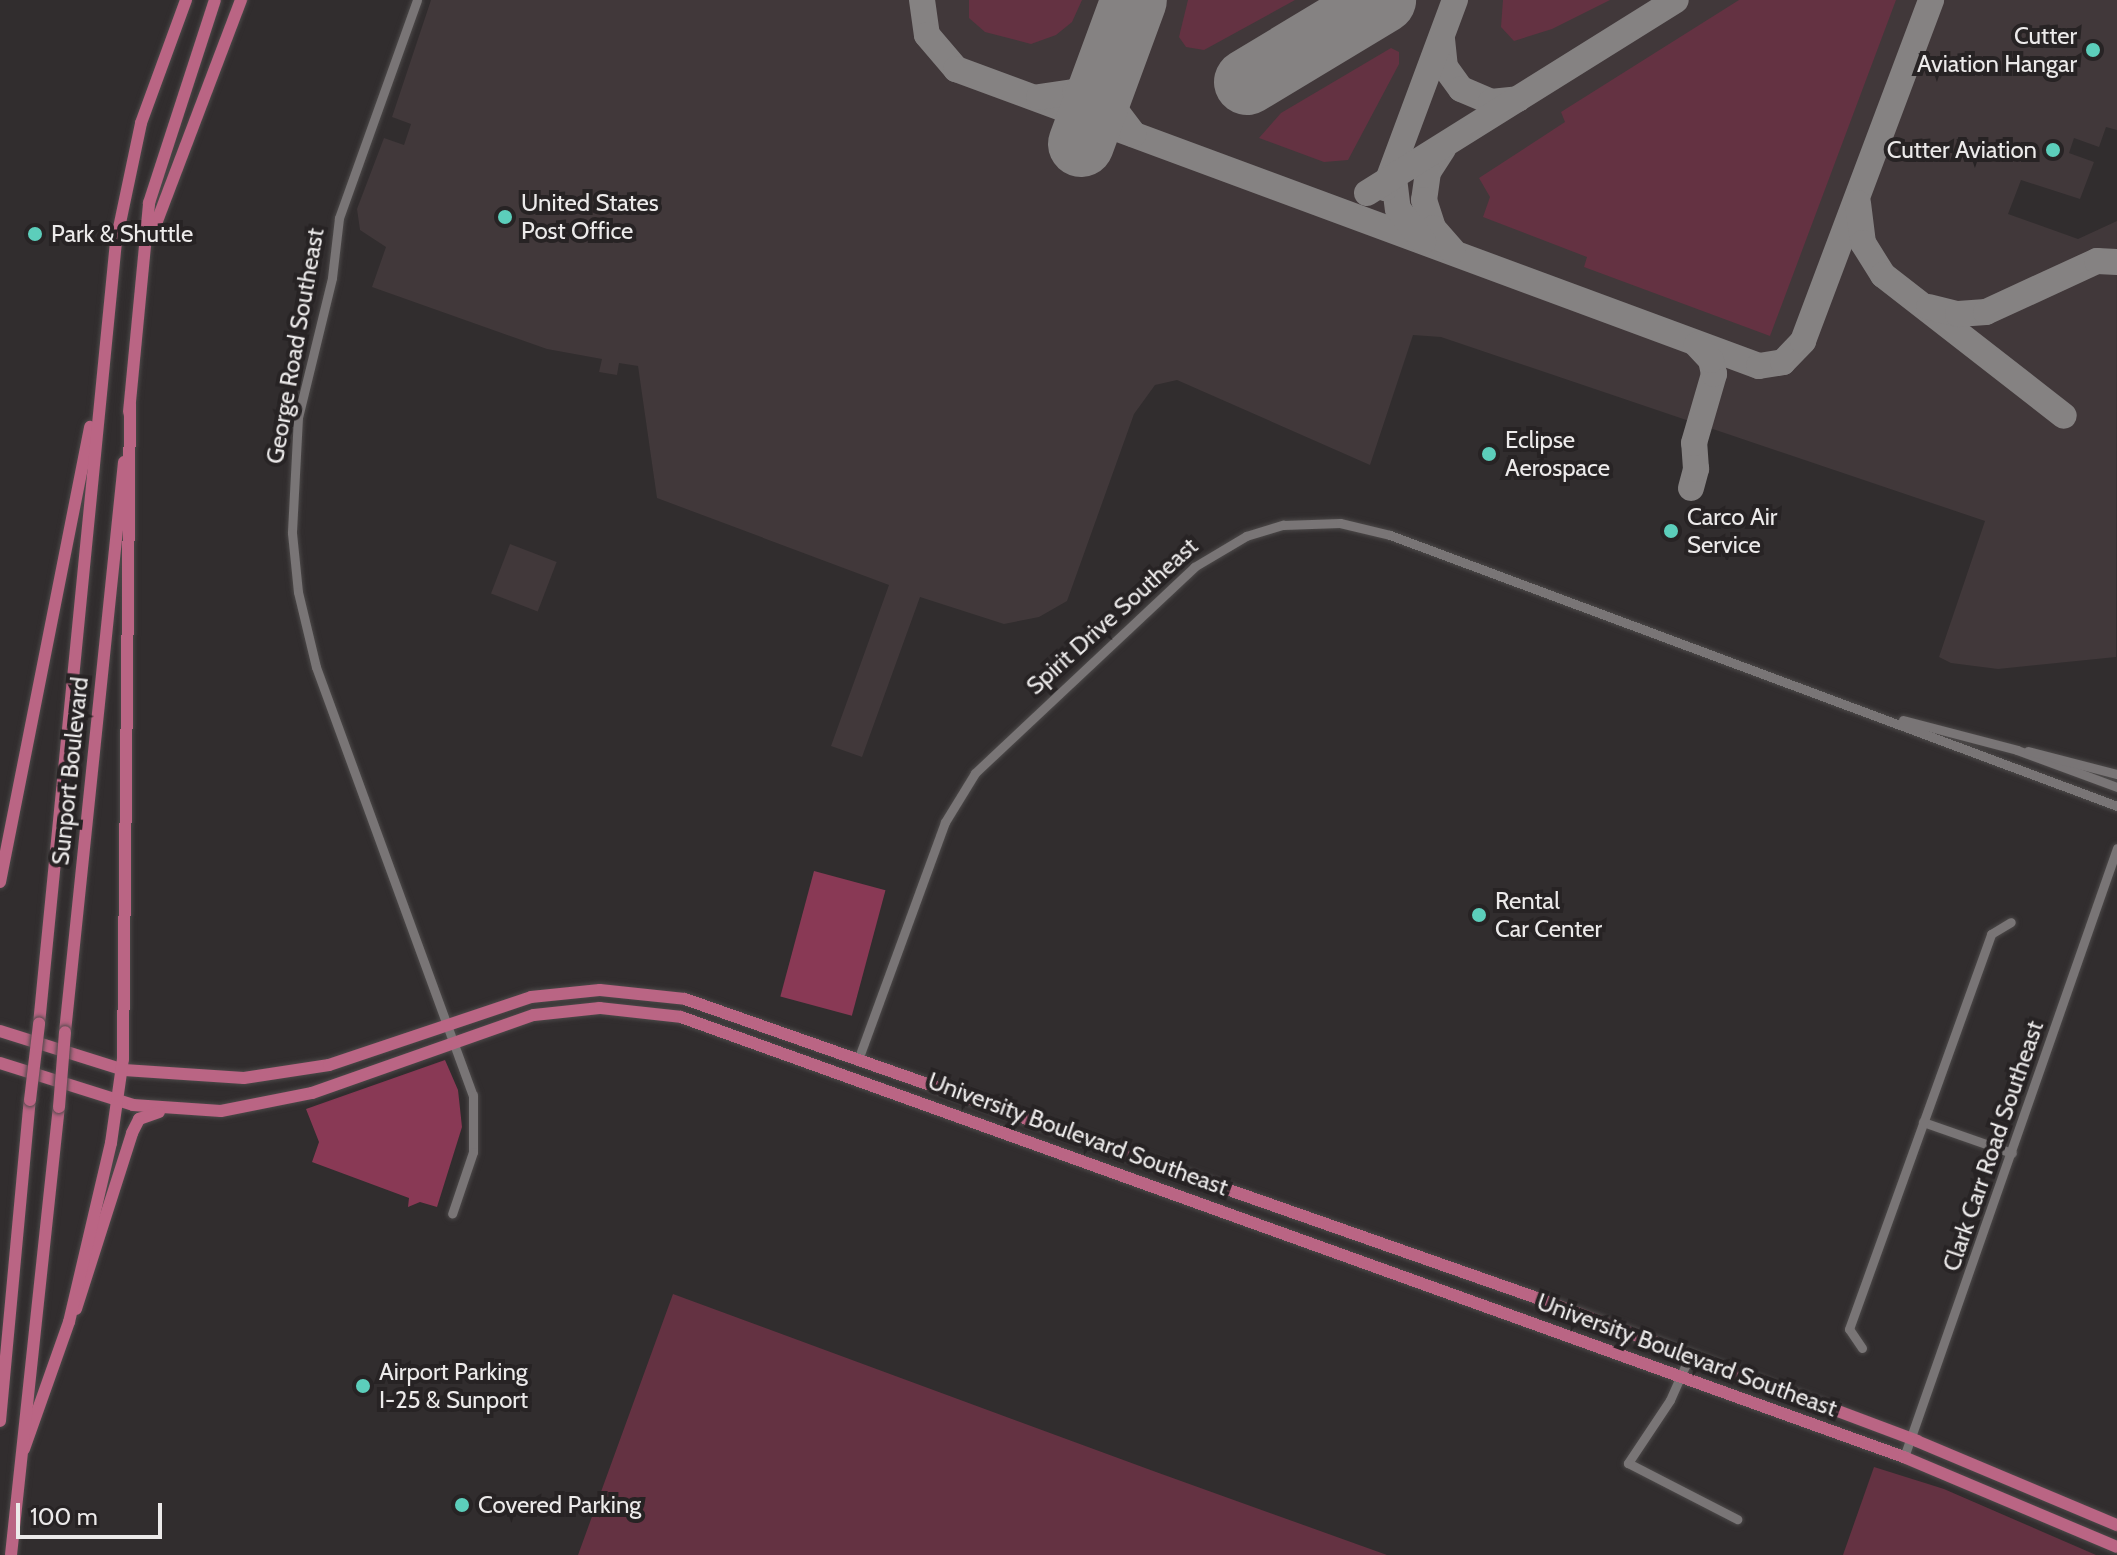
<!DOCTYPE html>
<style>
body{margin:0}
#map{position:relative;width:2117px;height:1555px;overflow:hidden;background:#312d2e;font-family:Cabin,sans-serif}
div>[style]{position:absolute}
.built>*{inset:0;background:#41383a;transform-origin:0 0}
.green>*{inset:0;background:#643242}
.water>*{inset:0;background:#893955;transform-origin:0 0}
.taxiway>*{height:26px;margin:-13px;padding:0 13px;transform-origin:13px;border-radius:13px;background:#858282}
.runway>*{height:66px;margin:-33px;padding:0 33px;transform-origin:33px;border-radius:33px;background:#858282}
.roads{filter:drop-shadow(0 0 2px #4c4949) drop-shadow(0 0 2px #4c4949)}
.minor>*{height:9px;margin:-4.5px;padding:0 4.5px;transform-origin:4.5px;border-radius:4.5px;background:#797576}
.major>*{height:12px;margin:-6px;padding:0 6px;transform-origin:6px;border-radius:6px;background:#ba6584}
.bridges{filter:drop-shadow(0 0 2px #4c4949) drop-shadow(0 0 2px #4c4949)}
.major-bridge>*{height:12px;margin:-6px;padding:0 6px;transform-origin:6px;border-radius:6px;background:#ba6584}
.dots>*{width:22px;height:22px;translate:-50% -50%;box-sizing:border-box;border:4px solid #272324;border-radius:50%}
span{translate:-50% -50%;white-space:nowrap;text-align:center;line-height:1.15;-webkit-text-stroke:8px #272324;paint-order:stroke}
.poi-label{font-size:24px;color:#eceaea}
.right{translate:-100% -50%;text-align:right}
.left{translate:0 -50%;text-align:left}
.street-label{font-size:24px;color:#eceaea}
.scale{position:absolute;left:16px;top:1503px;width:146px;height:36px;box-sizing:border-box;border:4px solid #eceaea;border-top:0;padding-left:10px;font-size:24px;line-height:28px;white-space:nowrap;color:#eceaea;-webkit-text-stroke:6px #272324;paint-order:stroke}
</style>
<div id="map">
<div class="built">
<i style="clip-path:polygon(431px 0,2117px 0,2117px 130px,2106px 127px,2099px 147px,2074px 138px,2069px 153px,2094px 162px,2080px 199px,2021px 180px,2008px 214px,2078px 239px,2117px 221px,2116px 657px,1998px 669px,1951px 663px,1939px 657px,1985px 521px,1441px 337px,1413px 335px,1370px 465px,1177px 380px,1155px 385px,1134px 414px,1067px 601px,1039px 617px,1004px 624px,920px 597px,862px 757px,831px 746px,889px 585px,657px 498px,638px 366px,619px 363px,617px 375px,599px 372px,602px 359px,547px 349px,372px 287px,386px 247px,360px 230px,357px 209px,384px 138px,404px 145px,411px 124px,392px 117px)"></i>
<i style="left:510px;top:544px;width:50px;height:53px;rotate:21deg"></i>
</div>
<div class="green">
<i style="clip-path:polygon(969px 0,1082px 0,1072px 22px,1056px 35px,1031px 44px,985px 32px,969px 18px)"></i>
<i style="clip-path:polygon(1188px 0,1295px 0,1204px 50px,1186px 47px,1179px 37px)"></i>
<i style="clip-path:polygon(1503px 0,1610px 0,1552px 29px,1514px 41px,1501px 27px)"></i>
<i style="clip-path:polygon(1739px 0,1896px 0,1770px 336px,1584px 267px,1587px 257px,1483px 217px,1490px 197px,1479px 178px,1565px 122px,1561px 112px)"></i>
<i style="clip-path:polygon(1391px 48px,1399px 52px,1399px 64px,1348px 160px,1324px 162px,1259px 138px,1281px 113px)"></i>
<i style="clip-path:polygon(673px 1294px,1156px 1472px,1387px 1555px,578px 1555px)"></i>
<i style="clip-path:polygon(1874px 1467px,1944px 1489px,2096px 1555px,1843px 1555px)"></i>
</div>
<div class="water">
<i style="left:814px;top:871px;width:74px;height:130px;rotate:15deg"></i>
<i style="clip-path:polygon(445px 1060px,458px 1090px,462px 1127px,437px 1207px,420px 1202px,408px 1207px,409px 1198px,312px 1162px,319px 1142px,306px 1109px)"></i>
</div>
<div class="taxiway">
<i style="left:922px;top:0;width:35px;rotate:82deg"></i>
<i style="left:927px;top:35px;width:45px;rotate:49.5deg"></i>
<i style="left:956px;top:69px;width:856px;rotate:20.3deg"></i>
<i style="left:1759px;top:366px;width:24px;rotate:-9deg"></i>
<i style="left:1783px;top:362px;width:29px;rotate:-46deg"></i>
<i style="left:1803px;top:341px;width:364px;rotate:-69.4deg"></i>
<i style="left:1442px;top:39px;width:28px;rotate:84deg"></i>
<i style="left:1445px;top:67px;width:27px;rotate:54deg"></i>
<i style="left:1461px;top:89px;width:33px;rotate:23deg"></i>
<i style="left:1491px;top:102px;width:27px;rotate:-6deg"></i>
<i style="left:1111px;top:63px;width:40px;rotate:91.4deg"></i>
<i style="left:1110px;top:103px;width:39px;rotate:53deg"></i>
<i style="left:1039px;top:97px;width:36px;rotate:-8deg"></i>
<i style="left:1075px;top:92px;width:38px;rotate:-37deg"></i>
<i style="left:1105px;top:69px;width:75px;rotate:-67.2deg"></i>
<i style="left:1443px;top:149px;width:27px;rotate:123deg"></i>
<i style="left:1428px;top:172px;width:28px;rotate:98deg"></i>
<i style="left:1424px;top:200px;width:29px;rotate:72deg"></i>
<i style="left:1433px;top:228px;width:30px;rotate:49deg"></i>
<i style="left:1393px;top:170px;width:39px;rotate:83deg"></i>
<i style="left:1398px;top:209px;width:41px;rotate:52deg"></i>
<i style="left:1385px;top:188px;width:201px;rotate:-69.6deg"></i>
<i style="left:1367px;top:193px;width:364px;rotate:-32deg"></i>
<i style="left:1858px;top:203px;width:40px;rotate:82.9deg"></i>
<i style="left:1863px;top:243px;width:38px;rotate:58deg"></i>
<i style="left:1883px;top:275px;width:229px;rotate:37.9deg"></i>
<i style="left:1929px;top:307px;width:30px;rotate:14deg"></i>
<i style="left:1958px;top:314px;width:28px;rotate:-4deg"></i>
<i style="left:1986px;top:312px;width:122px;rotate:-24.7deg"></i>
<i style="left:2097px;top:261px;width:20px;rotate:3deg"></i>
<i style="left:1691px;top:488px;width:20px;rotate:-75deg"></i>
<i style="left:1696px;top:469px;width:26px;rotate:-94deg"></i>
<i style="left:1694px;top:443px;width:72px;rotate:-73.8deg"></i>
<i style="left:1714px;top:374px;width:14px;rotate:-102deg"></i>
<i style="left:1711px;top:360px;width:21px;rotate:-133deg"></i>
</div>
<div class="runway">
<i style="left:1247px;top:82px;width:159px;rotate:-31.1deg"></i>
<i style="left:1081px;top:144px;width:153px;rotate:-69.8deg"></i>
</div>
<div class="roads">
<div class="minor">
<i style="left:417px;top:0;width:232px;rotate:109.7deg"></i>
<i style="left:339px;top:218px;width:60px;rotate:96.7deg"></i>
<i style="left:332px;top:278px;width:143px;rotate:103.7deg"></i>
<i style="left:298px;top:417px;width:116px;rotate:93deg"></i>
<i style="left:292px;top:533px;width:59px;rotate:84.2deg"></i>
<i style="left:298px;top:592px;width:77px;rotate:76.5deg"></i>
<i style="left:316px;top:667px;width:456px;rotate:69.9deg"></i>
<i style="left:473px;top:1095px;width:57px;rotate:90deg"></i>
<i style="left:473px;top:1152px;width:65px;rotate:108.7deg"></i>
<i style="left:1903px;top:720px;width:118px;rotate:14.7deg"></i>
<i style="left:2017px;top:750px;width:107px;rotate:20.3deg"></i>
<i style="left:2028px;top:751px;width:92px;rotate:14.5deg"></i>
<i style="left:859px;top:1057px;width:250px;rotate:-69.9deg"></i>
<i style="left:945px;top:822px;width:57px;rotate:-58.5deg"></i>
<i style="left:975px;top:773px;width:301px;rotate:-43.2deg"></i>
<i style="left:1194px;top:567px;width:61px;rotate:-30.8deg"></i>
<i style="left:1246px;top:536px;width:39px;rotate:-17deg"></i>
<i style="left:1283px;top:525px;width:57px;rotate:-2deg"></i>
<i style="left:1340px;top:523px;width:51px;rotate:13.5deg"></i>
<i style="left:1390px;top:535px;width:776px;rotate:20.44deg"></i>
<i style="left:1923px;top:1122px;width:94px;rotate:19.2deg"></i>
<i style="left:1862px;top:1348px;width:23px;rotate:-124deg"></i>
<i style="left:1849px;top:1329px;width:420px;rotate:-70.2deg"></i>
<i style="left:1991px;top:934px;width:23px;rotate:-31deg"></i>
<i style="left:1690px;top:1355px;width:49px;rotate:114deg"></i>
<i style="left:1670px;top:1400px;width:76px;rotate:123.7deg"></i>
<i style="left:1628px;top:1463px;width:123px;rotate:27.2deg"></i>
<i style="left:1904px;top:1457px;width:645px;rotate:-70.72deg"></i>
</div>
<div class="major">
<i style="left:151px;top:237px;width:254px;rotate:-69.2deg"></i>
<i style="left:129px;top:412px;width:210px;rotate:-84.5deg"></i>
<i style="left:149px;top:203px;width:213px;rotate:-72deg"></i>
<i style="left:0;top:882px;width:464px;rotate:-78.8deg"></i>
<i style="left:39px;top:1024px;width:786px;rotate:-84.38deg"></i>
<i style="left:116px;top:242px;width:122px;rotate:-78.1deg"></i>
<i style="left:141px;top:123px;width:131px;rotate:-69.9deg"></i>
<i style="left:0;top:1031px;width:130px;rotate:17.5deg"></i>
<i style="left:124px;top:1070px;width:120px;rotate:3.8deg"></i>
<i style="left:244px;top:1078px;width:86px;rotate:-8.7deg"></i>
<i style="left:329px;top:1065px;width:213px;rotate:-18.6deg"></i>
<i style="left:531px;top:997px;width:69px;rotate:-5.8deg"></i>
<i style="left:600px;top:990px;width:85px;rotate:6deg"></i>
<i style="left:685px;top:999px;width:903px;rotate:19.34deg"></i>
<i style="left:1537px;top:1298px;width:406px;rotate:20.6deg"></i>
<i style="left:1917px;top:1441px;width:217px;rotate:22.8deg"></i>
<i style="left:65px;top:1032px;width:573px;rotate:-84.09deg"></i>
<i style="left:0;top:1063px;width:139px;rotate:17.5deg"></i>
<i style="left:133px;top:1105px;width:88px;rotate:3.9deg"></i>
<i style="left:221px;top:1111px;width:93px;rotate:-11.2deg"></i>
<i style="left:312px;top:1093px;width:235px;rotate:-19.4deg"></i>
<i style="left:534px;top:1015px;width:66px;rotate:-6.1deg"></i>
<i style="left:600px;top:1008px;width:81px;rotate:6.3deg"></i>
<i style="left:681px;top:1017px;width:1300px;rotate:19.79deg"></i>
<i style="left:1904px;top:1457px;width:231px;rotate:22.9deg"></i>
<i style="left:76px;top:1309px;width:185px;rotate:-72.3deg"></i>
<i style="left:132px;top:1133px;width:16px;rotate:-63deg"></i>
<i style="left:139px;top:1119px;width:21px;rotate:-19deg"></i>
<i style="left:0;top:1421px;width:322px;rotate:-84.7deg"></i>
<i style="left:24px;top:1449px;width:135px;rotate:-70.5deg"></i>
<i style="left:69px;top:1322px;width:184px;rotate:-76.8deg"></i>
<i style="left:111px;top:1143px;width:85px;rotate:-81.9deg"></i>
<i style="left:123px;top:1059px;width:655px;rotate:-89.39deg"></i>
<i style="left:11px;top:1555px;width:451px;rotate:-83.9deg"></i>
</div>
</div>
<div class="bridges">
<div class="major-bridge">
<i style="left:30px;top:1100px;width:77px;rotate:-83.2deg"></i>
<i style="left:59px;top:1107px;width:75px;rotate:-85.4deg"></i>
</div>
</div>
<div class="dots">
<i style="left:2093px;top:50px;background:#5ccebb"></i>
<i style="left:2053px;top:150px;background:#5ccebb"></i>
<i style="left:505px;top:217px;background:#5ccebb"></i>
<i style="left:35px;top:234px;background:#5ccebb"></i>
<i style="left:1489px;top:454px;background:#5ccebb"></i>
<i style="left:1671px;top:531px;background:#5ccebb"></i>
<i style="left:1479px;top:915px;background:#5ccebb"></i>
<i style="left:363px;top:1386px;background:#5ccebb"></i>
<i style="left:462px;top:1505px;background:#5ccebb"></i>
</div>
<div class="poi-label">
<span class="right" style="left:2077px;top:50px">Cutter<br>Aviation Hangar</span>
<span class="right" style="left:2037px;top:150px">Cutter Aviation</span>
<span class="left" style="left:521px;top:217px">United States<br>Post Office</span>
<span class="left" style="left:51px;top:234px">Park &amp; Shuttle</span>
<span class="left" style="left:1505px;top:454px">Eclipse<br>Aerospace</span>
<span class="left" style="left:1687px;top:531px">Carco Air<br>Service</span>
<span class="left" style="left:1495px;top:915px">Rental<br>Car Center</span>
<span class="left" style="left:379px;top:1386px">Airport Parking<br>I-25 &amp; Sunport</span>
<span class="left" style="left:478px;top:1505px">Covered Parking</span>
</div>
<div class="street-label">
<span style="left:295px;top:346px;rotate:-80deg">George Road Southeast</span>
<span style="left:1112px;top:616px;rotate:-42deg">Spirit Drive Southeast</span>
<span style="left:70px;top:771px;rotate:-84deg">Sunport Boulevard</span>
<span style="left:1078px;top:1134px;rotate:20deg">University Boulevard Southeast</span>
<span style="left:1993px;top:1146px;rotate:-71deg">Clark Carr Road Southeast</span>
<span style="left:1687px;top:1355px;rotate:20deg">University Boulevard Southeast</span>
</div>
<div class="scale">100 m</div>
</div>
